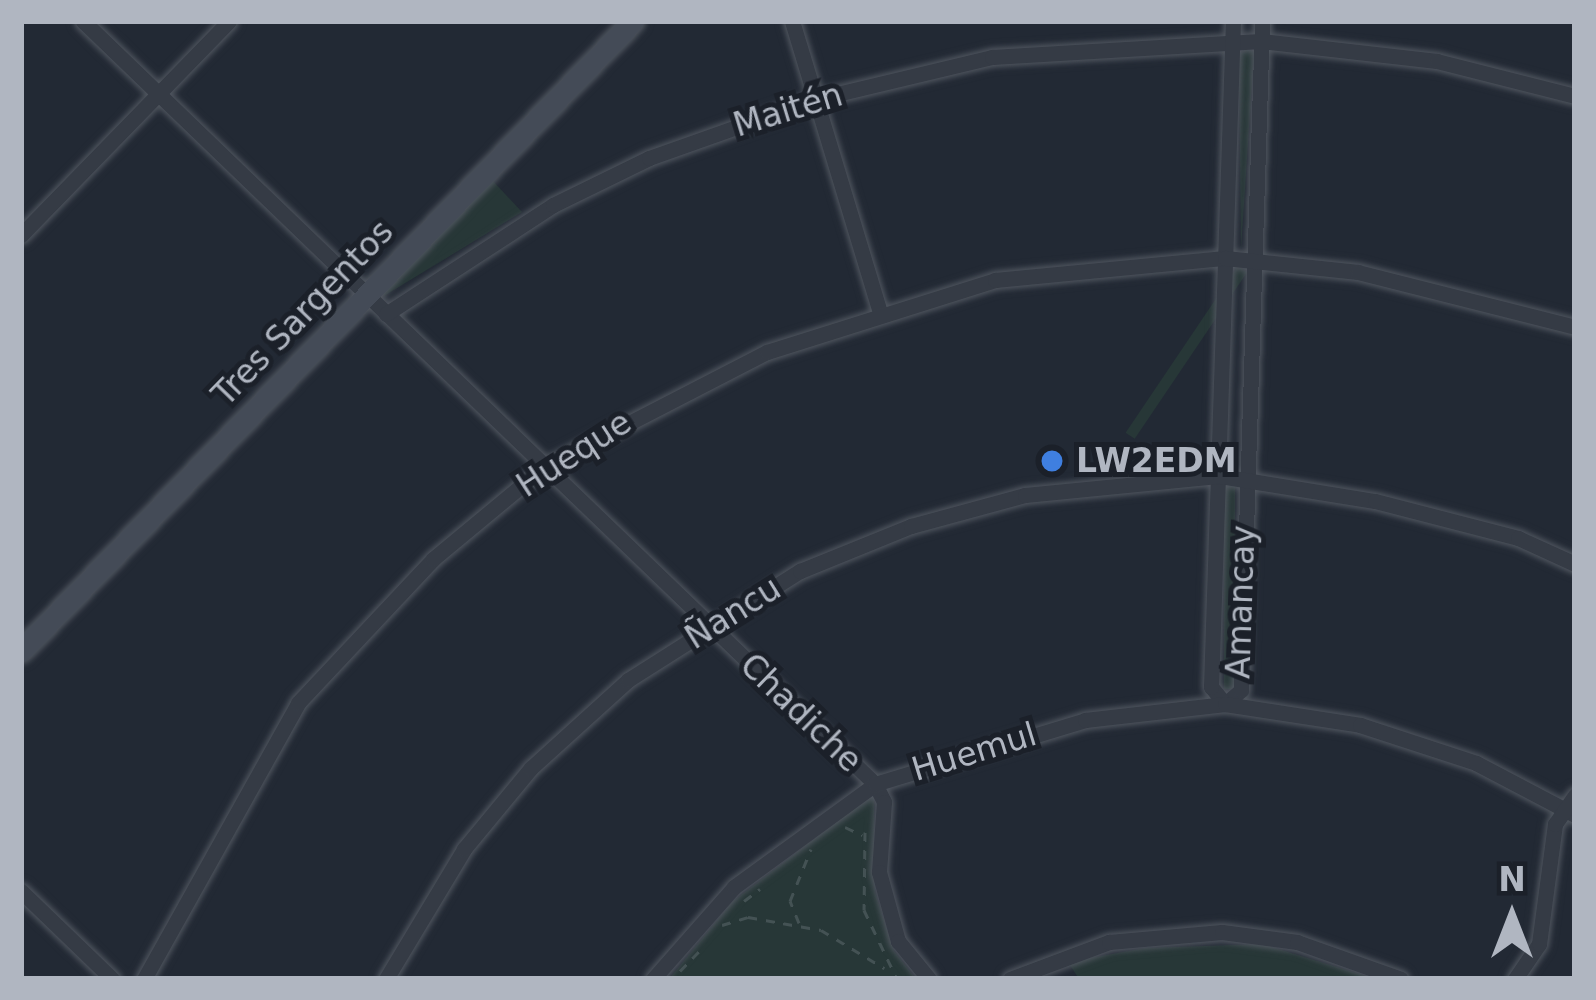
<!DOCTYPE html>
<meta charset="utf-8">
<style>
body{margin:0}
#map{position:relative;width:1596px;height:1000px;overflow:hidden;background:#222934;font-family:"DejaVu Sans",sans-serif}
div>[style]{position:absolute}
.green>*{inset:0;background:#273737;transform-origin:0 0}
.path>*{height:3px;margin-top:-1.5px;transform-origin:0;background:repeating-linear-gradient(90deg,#445254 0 9px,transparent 0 18px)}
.roads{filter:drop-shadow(0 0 3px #50565f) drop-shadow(0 0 3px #50565f)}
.street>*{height:15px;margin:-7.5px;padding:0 7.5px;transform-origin:7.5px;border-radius:7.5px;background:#353b45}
.secondary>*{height:21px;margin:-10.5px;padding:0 10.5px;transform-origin:10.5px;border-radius:10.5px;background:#444b57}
.dots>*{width:33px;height:33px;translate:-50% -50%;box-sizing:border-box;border:6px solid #1b2029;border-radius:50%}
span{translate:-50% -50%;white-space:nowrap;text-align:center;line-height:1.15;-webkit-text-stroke:10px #1b2029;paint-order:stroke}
.street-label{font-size:33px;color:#b0b6c1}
.poi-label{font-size:33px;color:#b0b6c1;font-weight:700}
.left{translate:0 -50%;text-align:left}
.frame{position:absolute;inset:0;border:24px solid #b0b6c1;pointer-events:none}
.north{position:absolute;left:1452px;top:856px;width:120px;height:120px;-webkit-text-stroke:9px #1b2029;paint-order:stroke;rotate:0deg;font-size:33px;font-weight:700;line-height:48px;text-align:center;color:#b0b6c1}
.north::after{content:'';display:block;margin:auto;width:42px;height:54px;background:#b0b6c1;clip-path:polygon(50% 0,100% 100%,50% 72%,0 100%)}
</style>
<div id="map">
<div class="green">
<i style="clip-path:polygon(1248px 48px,1254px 53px,1241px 249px,1239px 54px)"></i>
<i style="clip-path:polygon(492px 180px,522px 212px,384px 296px,382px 292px)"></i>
<i style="left:1238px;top:266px;width:11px;height:201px;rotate:34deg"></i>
<i style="left:1235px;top:484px;width:205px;height:11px;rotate:90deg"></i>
<i style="clip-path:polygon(874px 793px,875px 892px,894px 951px,916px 979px,669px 979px,732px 902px)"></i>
<i style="clip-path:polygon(1262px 944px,1376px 979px,1079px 979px,1068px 962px,1145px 948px)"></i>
</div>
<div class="path">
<i style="left:845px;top:827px;width:19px;rotate:25deg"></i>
<i style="left:865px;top:832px;width:78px;rotate:90.7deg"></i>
<i style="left:864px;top:910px;width:76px;rotate:64.4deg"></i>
<i style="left:744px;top:901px;width:20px;rotate:-37deg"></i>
<i style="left:799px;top:923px;width:24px;rotate:-112deg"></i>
<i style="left:790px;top:901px;width:56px;rotate:-68deg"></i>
<i style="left:722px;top:925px;width:27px;rotate:-17deg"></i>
<i style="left:748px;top:917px;width:74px;rotate:10.1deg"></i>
<i style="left:821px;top:930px;width:74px;rotate:31.1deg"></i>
<i style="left:680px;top:971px;width:32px;rotate:-46deg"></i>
</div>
<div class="roads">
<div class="street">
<i style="left:83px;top:21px;width:1100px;rotate:43.93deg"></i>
<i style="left:875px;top:784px;width:20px;rotate:63deg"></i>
<i style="left:884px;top:802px;width:70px;rotate:94.1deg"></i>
<i style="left:879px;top:872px;width:72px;rotate:74.6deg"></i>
<i style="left:898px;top:941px;width:49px;rotate:50.8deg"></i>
<i style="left:792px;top:21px;width:302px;rotate:73.2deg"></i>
<i style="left:21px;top:235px;width:298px;rotate:-45.8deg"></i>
<i style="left:386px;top:314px;width:199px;rotate:-33.1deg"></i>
<i style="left:553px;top:205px;width:107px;rotate:-26.1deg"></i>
<i style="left:649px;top:158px;width:177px;rotate:-19.5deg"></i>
<i style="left:816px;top:99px;width:181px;rotate:-13.4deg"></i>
<i style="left:992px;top:57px;width:269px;rotate:-3.4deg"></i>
<i style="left:1261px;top:41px;width:177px;rotate:6.5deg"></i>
<i style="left:1437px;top:61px;width:142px;rotate:14.2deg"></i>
<i style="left:1225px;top:704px;width:21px;rotate:-41deg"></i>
<i style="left:1241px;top:690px;width:669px;rotate:-88.2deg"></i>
<i style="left:1225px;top:704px;width:22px;rotate:-129deg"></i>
<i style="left:1211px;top:687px;width:666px;rotate:-88.11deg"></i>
<i style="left:21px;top:891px;width:127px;rotate:44deg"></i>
<i style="left:144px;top:979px;width:316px;rotate:-60.8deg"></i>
<i style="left:298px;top:703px;width:197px;rotate:-46.8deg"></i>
<i style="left:433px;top:559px;width:144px;rotate:-39.7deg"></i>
<i style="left:544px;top:467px;width:251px;rotate:-27.3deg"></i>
<i style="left:767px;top:352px;width:239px;rotate:-17.5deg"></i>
<i style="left:995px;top:280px;width:231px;rotate:-5.5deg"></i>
<i style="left:1225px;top:258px;width:134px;rotate:6deg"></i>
<i style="left:1358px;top:272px;width:224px;rotate:14.2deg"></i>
<i style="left:386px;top:979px;width:152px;rotate:-59deg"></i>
<i style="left:464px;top:849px;width:105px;rotate:-50.4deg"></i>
<i style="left:531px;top:768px;width:131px;rotate:-42.2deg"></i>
<i style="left:628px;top:680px;width:204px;rotate:-32.4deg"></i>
<i style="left:800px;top:571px;width:120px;rotate:-22.1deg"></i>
<i style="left:911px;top:526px;width:118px;rotate:-15.2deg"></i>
<i style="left:1025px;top:495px;width:196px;rotate:-5.6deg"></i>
<i style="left:1220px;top:476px;width:157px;rotate:9.2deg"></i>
<i style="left:1375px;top:501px;width:148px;rotate:14.5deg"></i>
<i style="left:1518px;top:538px;width:63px;rotate:24.5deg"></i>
<i style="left:653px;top:979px;width:123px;rotate:-48.6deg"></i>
<i style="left:734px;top:887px;width:175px;rotate:-36.1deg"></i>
<i style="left:875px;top:784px;width:220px;rotate:-16.9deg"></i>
<i style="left:1085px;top:720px;width:141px;rotate:-6.5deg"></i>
<i style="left:1225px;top:704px;width:137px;rotate:8.8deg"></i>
<i style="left:1360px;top:725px;width:122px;rotate:18.1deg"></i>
<i style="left:1476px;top:763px;width:112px;rotate:27.7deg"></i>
<i style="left:1010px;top:979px;width:106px;rotate:-20.5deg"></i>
<i style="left:1109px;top:942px;width:113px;rotate:-5.1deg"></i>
<i style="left:1222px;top:932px;width:76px;rotate:7.6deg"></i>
<i style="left:1297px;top:942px;width:110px;rotate:19.6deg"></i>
<i style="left:1515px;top:979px;width:42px;rotate:-55.6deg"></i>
<i style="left:1539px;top:944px;width:121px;rotate:-82.4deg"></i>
<i style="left:1555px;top:824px;width:35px;rotate:-55deg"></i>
</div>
<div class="secondary">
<i style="left:21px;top:651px;width:878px;rotate:-45.83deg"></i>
</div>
</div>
<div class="dots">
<i style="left:1052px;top:461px;background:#3f7fe0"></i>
</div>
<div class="street-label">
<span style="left:788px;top:110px;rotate:-17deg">Maitén</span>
<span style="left:303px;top:313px;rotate:-46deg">Tres Sargentos</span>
<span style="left:574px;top:454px;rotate:-33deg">Hueque</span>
<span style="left:1241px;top:602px;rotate:-88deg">Amancay</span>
<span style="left:733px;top:613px;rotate:-32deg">Ñancu</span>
<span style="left:801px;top:713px;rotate:44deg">Chadiche</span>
<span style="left:974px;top:752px;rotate:-17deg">Huemul</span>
</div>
<div class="poi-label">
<span class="left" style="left:1076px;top:461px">LW2EDM</span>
</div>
<div class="frame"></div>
<div class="north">N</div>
</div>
